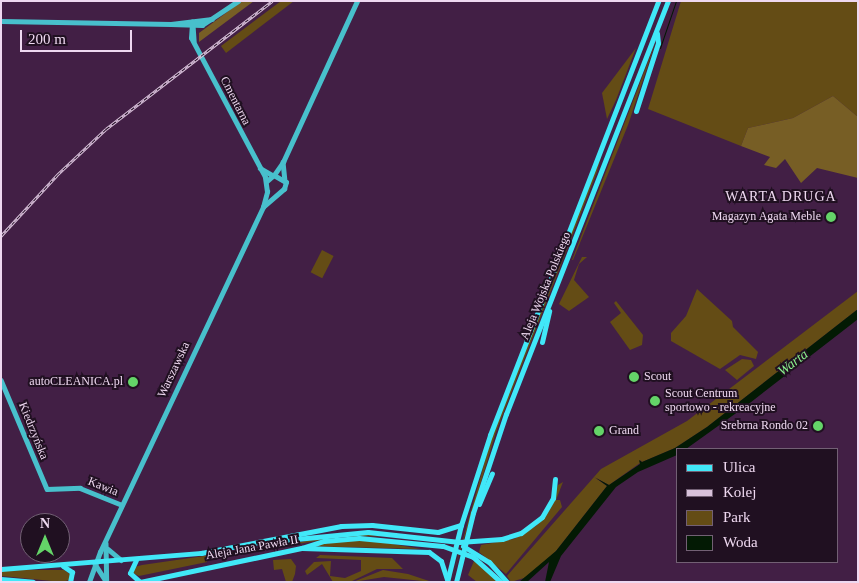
<!DOCTYPE html>
<meta charset="utf-8">
<style>
body{margin:0}
#map{position:relative;width:859px;height:583px;overflow:hidden;background:#421f45;font-family:Georgia,serif}
div>[style]{position:absolute}
.green>*{inset:0;background:#644c15;transform-origin:0 0}
.forest>*{inset:0;background:#775e25}
.water>*{inset:0;background:#031a04}
.stream>*{height:1px;margin:-0.5px;padding:0 0.5px;transform-origin:0.5px;border-radius:0.5px;background:#031a04}
.secondary>*{height:4.5px;margin:-2.25px;padding:0 2.25px;transform-origin:2.25px;border-radius:2.25px;background:#48c0cc}
.primary>*{height:5px;margin:-2.5px;padding:0 2.5px;transform-origin:2.5px;border-radius:2.5px;background:#41e8f8}
.rail>*{height:3px;margin-top:-1.5px;transform-origin:0;background:repeating-linear-gradient(90deg,#201021 0 4px,#d8c1da 0 8px);box-sizing:border-box;border-block:1px solid #d8c1da}
.dots>*{width:14px;height:14px;translate:-50% -50%;box-sizing:border-box;border:2px solid #201021;border-radius:50%}
span{translate:-50% -50%;white-space:nowrap;text-align:center;line-height:1.15;-webkit-text-stroke:4px #201021;paint-order:stroke}
.street-label{font-size:12px;color:#eed8f0}
.poi-label{font-size:12px;color:#eed8f0}
.right{translate:-100% -50%;text-align:right}
.left{translate:0 -50%;text-align:left}
.neighbourhood-label{font-size:14px;color:#eed8f0;letter-spacing:1px}
.water-label{font-size:14px;color:#8af08c;font-style:italic}
.frame{position:absolute;inset:0;border:2px solid #eed8f0;pointer-events:none}
.legend{position:absolute;left:676px;top:448px;width:162px;height:115px;box-sizing:border-box;background:#201021;border:1px solid #726074;margin:0;padding:6px 9px;list-style:none;font-size:15px;color:#eed8f0}
.legend li{display:flex;align-items:center;gap:10px;height:25px}
.legend b{width:25px;border:1px solid #726074}
.north{position:absolute;left:20px;top:513px;width:50px;height:50px;box-sizing:border-box;background:#201021;border:1px solid #726074;border-radius:50%;rotate:0deg;font-size:14px;font-weight:700;line-height:20px;text-align:center;color:#eed8f0}
.north::after{content:'';display:block;margin:auto;width:18px;height:22px;background:#64d468;clip-path:polygon(50% 0,100% 100%,50% 72%,0 100%)}
.scale{position:absolute;left:20px;top:30px;width:112px;height:22px;box-sizing:border-box;border:2px solid #eed8f0;border-top:0;padding-left:6px;font-size:15px;line-height:18px;white-space:nowrap;color:#eed8f0;-webkit-text-stroke:4px #201021;paint-order:stroke}
</style>
<div id="map">
<div class="green">
<i style="clip-path:polygon(281px 1px,294px 1px,226px 53px,221px 46px)"></i>
<i style="clip-path:polygon(681px 1px,858px 1px,858px 117px,833px 96px,793px 118px,748px 128px,741px 146px,648px 109px)"></i>
<i style="clip-path:polygon(656px 41px,628px 125px,573px 260px,572px 260px)"></i>
<i style="clip-path:polygon(636px 48px,616px 100px,607px 119px,602px 93px)"></i>
<i style="clip-path:polygon(602px 153px,597px 172px,496px 432px,451px 582px,492px 436px)"></i>
<i style="left:322px;top:250px;width:13px;height:25px;rotate:27deg"></i>
<i style="clip-path:polygon(582px 257px,587px 257px,579px 264px,574px 280px,589px 297px,569px 311px,559px 304px)"></i>
<i style="clip-path:polygon(697px 289px,732px 321px,733px 327px,758px 352px,756px 359px,740px 355px,720px 369px,671px 341px,671px 333px,686px 316px)"></i>
<i style="clip-path:polygon(858px 291px,858px 309px,707px 427px,675px 448px,642px 462px,640px 460px,640px 463px,609px 485px,594px 477px,607px 486px,556px 551px,527px 577px,511px 582px,507px 576px,601px 469px,687px 421px)"></i>
<i style="clip-path:polygon(616px 301px,643px 335px,642px 345px,630px 350px,610px 322px,621px 313px,614px 303px)"></i>
<i style="clip-path:polygon(742px 359px,751px 360px,754px 366px,737px 380px,725px 370px)"></i>
<i style="clip-path:polygon(563px 482px,556px 500px,560px 500px,562px 507px,506px 574px,479px 552px,481px 545px,514px 539px,536px 526px,549px 511px,558px 485px)"></i>
<i style="clip-path:polygon(349px 535px,371px 535px,418px 541px,379px 536px,340px 537px,207px 559px,207px 562px,139px 576px,133px 573px,135px 567px,142px 565px)"></i>
<i style="clip-path:polygon(353px 540px,375px 541px,421px 549px,305px 546px)"></i>
<i style="clip-path:polygon(320px 555px,392px 558px,403px 569px,377px 569px,350px 582px,333px 582px,322px 564px,307px 575px,305px 571px,314px 562px,331px 561px,330px 576px,345px 578px,361px 571px,361px 560px,316px 558px)"></i>
<i style="clip-path:polygon(291px 559px,296px 566px,295px 574px,292px 582px,286px 582px,282px 569px,274px 570px,273px 560px)"></i>
<i style="clip-path:polygon(474px 561px,479px 565px,497px 581px,477px 582px,468px 575px)"></i>
<i style="clip-path:polygon(20px 570px,64px 570px,70px 574px,69px 580px,62px 582px,1px 576px,1px 571px)"></i>
<i style="clip-path:polygon(383px 570px,408px 574px,432px 582px,384px 577px,353px 582px)"></i>
</div>
<div class="forest">
<i style="clip-path:polygon(242px 1px,254px 1px,199px 42px,199px 33px)"></i>
<i style="clip-path:polygon(833px 96px,858px 117px,858px 178px,817px 168px,801px 183px,785px 159px,776px 168px,764px 165px,770px 157px,741px 146px,748px 128px,793px 118px)"></i>
</div>
<div class="water">
<i style="clip-path:polygon(858px 309px,858px 319px,853px 323px,746px 406px,686px 449px,678px 449px,677px 455px,638px 472px,616px 487px,561px 556px,550px 582px,545px 582px,549px 562px,527px 582px,519px 582px,556px 551px,607px 486px,596px 478px,609px 485px,640px 464px,639px 460px,642px 462px,675px 448px,707px 427px)"></i>
</div>
<div class="stream">
<i style="left:660px;top:48px;width:50px;rotate:-71.2deg"></i>
</div>
<div class="secondary">
<i style="left:1px;top:21px;width:170px;rotate:1deg"></i>
<i style="left:171px;top:24px;width:41px;rotate:-7deg"></i>
<i style="left:171px;top:24px;width:31px;rotate:2deg"></i>
<i style="left:202px;top:25px;width:43px;rotate:-33.7deg"></i>
<i style="left:193px;top:25px;width:16px;rotate:86deg"></i>
<i style="left:283px;top:162px;width:18px;rotate:84deg"></i>
<i style="left:260px;top:168px;width:14px;rotate:30deg"></i>
<i style="left:274px;top:175px;width:16px;rotate:-55deg"></i>
<i style="left:283px;top:162px;width:177px;rotate:-65.3deg"></i>
<i style="left:267px;top:181px;width:9px;rotate:-41deg"></i>
<i style="left:274px;top:175px;width:14px;rotate:30deg"></i>
<i style="left:263px;top:207px;width:28px;rotate:-41deg"></i>
<i style="left:284px;top:189px;width:7px;rotate:-74deg"></i>
<i style="left:1px;top:380px;width:118px;rotate:67.1deg"></i>
<i style="left:47px;top:489px;width:33px;rotate:-2deg"></i>
<i style="left:80px;top:488px;width:45px;rotate:22deg"></i>
<i style="left:106px;top:543px;width:39px;rotate:89deg"></i>
<i style="left:108px;top:549px;width:17px;rotate:40deg"></i>
<i style="left:95px;top:564px;width:20px;rotate:57deg"></i>
<i style="left:89px;top:582px;width:32px;rotate:-70deg"></i>
<i style="left:100px;top:552px;width:382px;rotate:-64.7deg"></i>
<i style="left:263px;top:207px;width:16px;rotate:-75deg"></i>
<i style="left:267px;top:192px;width:15px;rotate:-98deg"></i>
<i style="left:265px;top:177px;width:157px;rotate:-118deg"></i>
<i style="left:191px;top:38px;width:16px;rotate:-86deg"></i>
</div>
<div class="primary">
<i style="left:636px;top:111px;width:71px;rotate:-72.1deg"></i>
<i style="left:658px;top:43px;width:10px;rotate:-96deg"></i>
<i style="left:542px;top:342px;width:32px;rotate:-77deg"></i>
<i style="left:479px;top:504px;width:33px;rotate:-67deg"></i>
<i style="left:286px;top:540px;width:82px;rotate:-5.6deg"></i>
<i style="left:368px;top:532px;width:92px;rotate:6.3deg"></i>
<i style="left:459px;top:542px;width:43px;rotate:-4deg"></i>
<i style="left:502px;top:539px;width:20px;rotate:-18deg"></i>
<i style="left:521px;top:533px;width:26px;rotate:-37deg"></i>
<i style="left:542px;top:517px;width:22px;rotate:-60deg"></i>
<i style="left:553px;top:498px;width:19px;rotate:-84deg"></i>
<i style="left:463px;top:546px;width:31px;rotate:32deg"></i>
<i style="left:489px;top:562px;width:27px;rotate:48deg"></i>
<i style="left:302px;top:548px;width:23px;rotate:-18deg"></i>
<i style="left:324px;top:541px;width:35px;rotate:-5deg"></i>
<i style="left:359px;top:538px;width:84px;rotate:5.4deg"></i>
<i style="left:443px;top:546px;width:32px;rotate:20deg"></i>
<i style="left:473px;top:557px;width:38px;rotate:42deg"></i>
<i style="left:429px;top:552px;width:15px;rotate:37deg"></i>
<i style="left:441px;top:561px;width:19px;rotate:72deg"></i>
<i style="left:136px;top:560px;width:14px;rotate:115deg"></i>
<i style="left:130px;top:573px;width:13px;rotate:42deg"></i>
<i style="left:140px;top:582px;width:166px;rotate:-11.9deg"></i>
<i style="left:302px;top:548px;width:127px;rotate:1.8deg"></i>
<i style="left:63px;top:566px;width:11px;rotate:34deg"></i>
<i style="left:72px;top:572px;width:10px;rotate:101deg"></i>
<i style="left:1px;top:569px;width:201px;rotate:-4.6deg"></i>
<i style="left:201px;top:553px;width:143px;rotate:-10.9deg"></i>
<i style="left:341px;top:526px;width:31px;rotate:-2deg"></i>
<i style="left:372px;top:525px;width:66px;rotate:6.1deg"></i>
<i style="left:438px;top:532px;width:24px;rotate:-17deg"></i>
<i style="left:1px;top:579px;width:32px;rotate:5deg"></i>
<i style="left:447px;top:582px;width:59px;rotate:-76.2deg"></i>
<i style="left:461px;top:525px;width:95px;rotate:-72.1deg"></i>
<i style="left:490px;top:435px;width:465px;rotate:-68.8deg"></i>
<i style="left:456px;top:582px;width:71px;rotate:-76.2deg"></i>
<i style="left:473px;top:513px;width:104px;rotate:-71.6deg"></i>
<i style="left:506px;top:414px;width:444px;rotate:-68.6deg"></i>
</div>
<div class="rail">
<i style="left:1px;top:236px;width:83px;rotate:-47.4deg"></i>
<i style="left:57px;top:175px;width:67px;rotate:-43.2deg"></i>
<i style="left:106px;top:129px;width:210px;rotate:-37.6deg"></i>
</div>
<div class="dots">
<i style="left:831px;top:217px;background:#64d468"></i>
<i style="left:634px;top:377px;background:#64d468"></i>
<i style="left:133px;top:382px;background:#64d468"></i>
<i style="left:655px;top:401px;background:#64d468"></i>
<i style="left:818px;top:426px;background:#64d468"></i>
<i style="left:599px;top:431px;background:#64d468"></i>
</div>
<div class="street-label">
<span style="left:235px;top:101px;rotate:63deg">Cmentarna</span>
<span style="left:546px;top:286px;rotate:-68deg">Aleja Wojska Polskiego</span>
<span style="left:174px;top:370px;rotate:-65deg">Warszawska</span>
<span style="left:33px;top:431px;rotate:68deg">Kiedrzyńska</span>
<span style="left:103px;top:487px;rotate:22deg">Kawia</span>
<span style="left:252px;top:548px;rotate:-10deg">Aleja Jana Pawła II</span>
</div>
<div class="poi-label">
<span class="right" style="left:821px;top:217px">Magazyn Agata Meble</span>
<span class="left" style="left:644px;top:377px">Scout</span>
<span class="right" style="left:123px;top:382px">autoCLEANICA.pl</span>
<span class="left" style="left:665px;top:401px">Scout Centrum<br>sportowo - rekreacyjne</span>
<span class="right" style="left:808px;top:426px">Srebrna Rondo 02</span>
<span class="left" style="left:609px;top:431px">Grand</span>
</div>
<div class="neighbourhood-label">
<span style="left:781px;top:197px">WARTA DRUGA</span>
</div>
<div class="water-label">
<span style="left:793px;top:363px;rotate:-37deg">Warta</span>
</div>
<div class="frame"></div>
<ul class="legend">
<li><b style="height:6px;background:#41e8f8"></b>Ulica</li>
<li><b style="height:6px;background:#d8c1da"></b>Kolej</li>
<li><b style="height:14px;background:#644c15"></b>Park</li>
<li><b style="height:14px;background:#031a04"></b>Woda</li>
</ul>
<div class="north">N</div>
<div class="scale">200 m</div>
</div>
